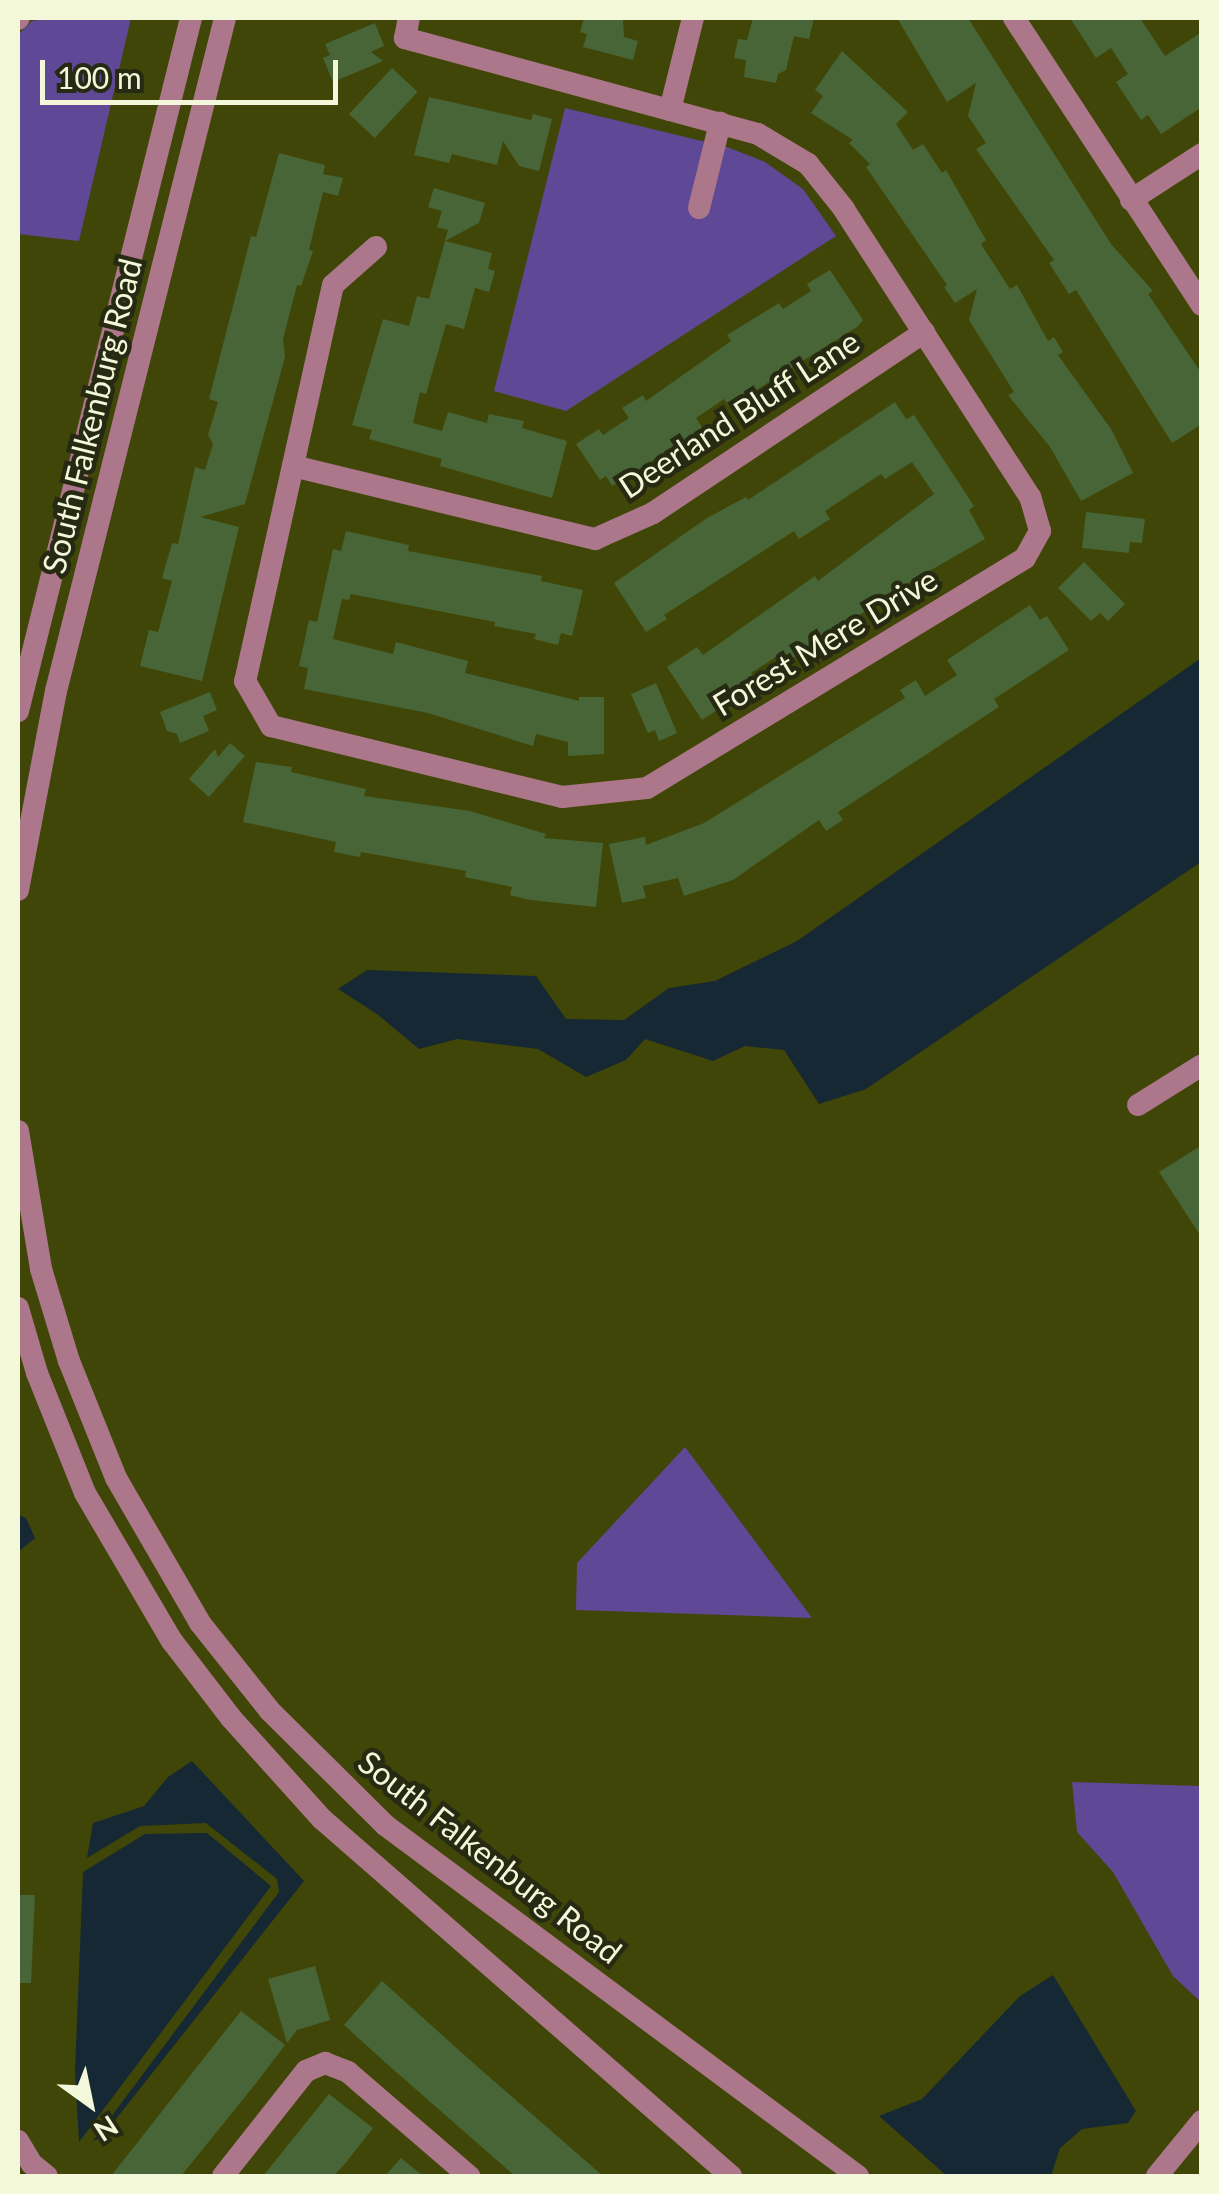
<!DOCTYPE html>
<style>
body{margin:0}
#map{position:relative;width:1219px;height:2194px;overflow:hidden;background:#404607;font-family:Lato,sans-serif}
div>[style]{position:absolute}
.green>*{inset:0;background:#5f4895}
.water>*{inset:0;background:#152833}
.building>*{inset:0;background:#476536;transform-origin:0 0}
.minor>*{height:22px;margin:-11px;padding:0 11px;transform-origin:11px;border-radius:11px;background:#ac778b}
span{translate:-50% -50%;white-space:nowrap;text-align:center;line-height:1.15;-webkit-text-stroke:9px #272a12;paint-order:stroke}
.street-label{font-size:32px;color:#f3f8da}
.frame{position:absolute;inset:0;border:20px solid #f3f8da;pointer-events:none}
.north{position:absolute;left:40px;top:2054px;width:100px;height:100px;-webkit-text-stroke:8px #272a12;paint-order:stroke;rotate:147deg;font-size:28px;font-weight:700;line-height:40px;text-align:center;color:#f3f8da}
.north::after{content:'';display:block;margin:auto;width:35px;height:45px;background:#f3f8da;clip-path:polygon(50% 0,100% 100%,50% 72%,0 100%)}
.scale{position:absolute;left:40px;top:60px;width:298px;height:45px;box-sizing:border-box;border:5px solid #f3f8da;border-top:0;padding-left:12px;font-size:30px;line-height:35px;white-space:nowrap;color:#f3f8da;-webkit-text-stroke:8px #272a12;paint-order:stroke}
</style>
<div id="map">
<div class="green">
<i style="clip-path:polygon(52px 18px,131px 18px,79px 241px,18px 234px,18px 35px,32px 21px)"></i>
<i style="clip-path:polygon(565px 108px,727px 147px,765px 162px,803px 189px,836px 236px,566px 411px,494px 391px)"></i>
<i style="clip-path:polygon(685px 1447px,812px 1618px,576px 1610px,577px 1563px)"></i>
<i style="clip-path:polygon(1072px 1782px,1201px 1786px,1201px 2002px,1173px 1976px,1113px 1872px,1077px 1832px)"></i>
</div>
<div class="water">
<i style="clip-path:polygon(1201px 658px,1201px 862px,866px 1089px,819px 1104px,784px 1050px,745px 1046px,713px 1061px,645px 1039px,626px 1060px,586px 1077px,538px 1049px,457px 1039px,419px 1049px,377px 1014px,338px 989px,367px 970px,536px 976px,566px 1019px,624px 1020px,669px 988px,715px 981px,797px 941px)"></i>
<i style="clip-path:polygon(18px 1515px,26px 1518px,35px 1538px,18px 1552px)"></i>
<i style="clip-path:polygon(192px 1761px,304px 1881px,101px 2138px,93px 2141px,279px 1892px,277px 1879px,206px 1823px,140px 1826px,87px 1858px,93px 1823px,144px 1806px,168px 1777px)"></i>
<i style="clip-path:polygon(207px 1833px,271px 1886px,79px 2142px,75px 2071px,83px 1872px,145px 1834px)"></i>
<i style="clip-path:polygon(1053px 1975px,1136px 2111px,1128px 2123px,1082px 2129px,1060px 2148px,1051px 2176px,947px 2176px,879px 2116px,922px 2099px,1020px 1996px)"></i>
</div>
<div class="building">
<i style="clip-path:polygon(584px 18px,623px 20px,624px 37px,638px 41px,633px 60px,583px 47px,587px 34px,580px 32px)"></i>
<i style="clip-path:polygon(753px 18px,814px 18px,809px 39px,794px 36px,786px 70px,778px 74px,776px 83px,744px 77px,746px 60px,734px 58px,738px 39px,747px 40px)"></i>
<i style="clip-path:polygon(897px 18px,968px 18px,1111px 244px,1153px 291px,1148px 294px,1202px 374px,1202px 424px,1172px 443px,1076px 290px,1069px 294px,1049px 263px,1054px 260px,976px 149px,986px 143px,968px 116px,976px 83px,947px 102px)"></i>
<i style="clip-path:polygon(1070px 18px,1140px 18px,1165px 56px,1202px 32px,1202px 107px,1161px 134px,1148px 115px,1141px 120px,1116px 82px,1128px 74px,1111px 48px,1096px 58px)"></i>
<i style="clip-path:polygon(375px 23px,384px 46px,371px 52px,383px 61px,333px 82px,323px 58px,330px 55px,325px 44px)"></i>
<i style="clip-path:polygon(842px 51px,908px 112px,896px 124px,913px 150px,923px 144px,942px 173px,946px 170px,986px 240px,981px 244px,1010px 289px,1017px 285px,1048px 341px,1054px 337px,1063px 352px,1058px 355px,1111px 429px,1133px 473px,1081px 501px,1050px 447px,1008px 395px,1014px 392px,969px 320px,977px 289px,955px 303px,944px 287px,947px 285px,866px 167px,870px 164px,849px 143px,853px 140px,811px 113px,823px 96px,815px 90px)"></i>
<i style="left:392px;top:68px;width:35px;height:63px;rotate:43deg"></i>
<i style="clip-path:polygon(429px 97px,531px 120px,533px 114px,552px 119px,539px 171px,519px 166px,503px 141px,497px 165px,452px 154px,449px 163px,414px 155px)"></i>
<i style="clip-path:polygon(279px 153px,325px 165px,323px 174px,343px 178px,338px 196px,323px 192px,309px 250px,313px 251px,301px 286px,297px 285px,283px 339px,285px 357px,245px 504px,200px 517px,239px 527px,202px 681px,140px 666px,149px 630px,158px 632px,172px 581px,162px 578px,172px 543px,178px 544px,195px 467px,205px 470px,213px 444px,208px 435px,218px 402px,209px 399px,251px 236px,256px 237px)"></i>
<i style="clip-path:polygon(434px 188px,485px 203px,479px 223px,445px 241px,492px 253px,488px 269px,495px 271px,489px 292px,475px 288px,464px 329px,446px 324px,426px 394px,420px 392px,413px 423px,442px 431px,448px 412px,487px 423px,489px 414px,524px 421px,522px 428px,567px 441px,552px 498px,440px 466px,442px 459px,369px 439px,372px 430px,352px 425px,383px 319px,409px 326px,417px 296px,429px 299px,448px 230px,437px 227px,442px 211px,428px 207px)"></i>
<i style="clip-path:polygon(830px 270px,863px 320px,857px 327px,729px 407px,724px 399px,696px 418px,703px 429px,612px 486px,606px 476px,600px 480px,576px 444px,599px 429px,603px 435px,629px 418px,622px 408px,643px 395px,646px 401px,731px 341px,727px 335px,779px 303px,783px 309px,811px 291px,807px 284px)"></i>
<i style="clip-path:polygon(895px 402px,906px 419px,914px 415px,955px 477px,974px 506px,969px 510px,985px 539px,891px 593px,817px 645px,787px 661px,782px 653px,751px 673px,758px 684px,702px 720px,667px 667px,697px 647px,703px 655px,815px 576px,818px 581px,934px 494px,912px 462px,885px 479px,881px 474px,825px 511px,830px 519px,799px 539px,794px 531px,664px 615px,667px 619px,646px 632px,614px 583px,707px 518px,746px 497px,748px 500px)"></i>
<i style="clip-path:polygon(1086px 512px,1145px 519px,1142px 543px,1130px 542px,1129px 553px,1082px 548px)"></i>
<i style="clip-path:polygon(346px 531px,409px 545px,408px 551px,542px 576px,541px 581px,583px 590px,572px 636px,561px 633px,558px 645px,534px 639px,536px 634px,494px 626px,495px 622px,351px 594px,349px 600px,342px 599px,333px 639px,393px 654px,396px 642px,468px 661px,465px 673px,579px 701px,579px 697px,604px 697px,604px 754px,568px 756px,568px 742px,536px 734px,533px 746px,428px 713px,304px 689px,308px 668px,299px 666px,309px 620px,317px 622px,333px 549px,341px 551px)"></i>
<i style="clip-path:polygon(1084px 562px,1125px 604px,1108px 621px,1100px 613px,1091px 621px,1058px 588px)"></i>
<i style="clip-path:polygon(1030px 605px,1040px 620px,1047px 616px,1069px 650px,994px 699px,999px 707px,838px 812px,843px 820px,826px 831px,819px 820px,733px 880px,684px 896px,678px 878px,643px 886px,646px 898px,622px 903px,609px 844px,645px 837px,646px 845px,704px 823px,905px 698px,900px 690px,916px 680px,925px 696px,957px 675px,947px 660px)"></i>
<i style="clip-path:polygon(656px 683px,677px 733px,659px 741px,655px 730px,648px 733px,631px 694px)"></i>
<i style="clip-path:polygon(210px 692px,217px 710px,203px 716px,209px 731px,180px 743px,177px 734px,167px 731px,160px 712px)"></i>
<i style="clip-path:polygon(230px 743px,245px 756px,209px 797px,189px 779px,215px 749px,218px 757px)"></i>
<i style="clip-path:polygon(256px 762px,292px 767px,291px 772px,366px 789px,364px 796px,470px 811px,546px 834px,544px 838px,603px 843px,596px 907px,530px 900px,510px 895px,512px 887px,465px 877px,466px 871px,361px 852px,360px 857px,334px 852px,336px 842px,243px 822px)"></i>
<i style="clip-path:polygon(1202px 1145px,1202px 1238px,1159px 1172px)"></i>
<i style="clip-path:polygon(18px 1895px,35px 1895px,31px 1983px,18px 1983px)"></i>
<i style="clip-path:polygon(315px 1966px,330px 2020px,297px 2030px,287px 2043px,268px 1979px)"></i>
<i style="clip-path:polygon(382px 1981px,471px 2061px,603px 2176px,515px 2176px,387px 2064px,344px 2025px)"></i>
<i style="clip-path:polygon(241px 2011px,285px 2045px,257px 2082px,181px 2176px,111px 2176px)"></i>
<i style="clip-path:polygon(329px 2094px,373px 2128px,344px 2165px,333px 2176px,263px 2176px)"></i>
<i style="clip-path:polygon(401px 2158px,423px 2176px,385px 2176px)"></i>
</div>
<div class="minor">
<i style="left:1014px;top:18px;width:343px;rotate:56.8deg"></i>
<i style="left:18px;top:19px;width:1px;rotate:-45deg"></i>
<i style="left:670px;top:110px;width:95px;rotate:-76deg"></i>
<i style="left:1131px;top:200px;width:85px;rotate:-32.9deg"></i>
<i style="left:699px;top:208px;width:88px;rotate:-76.1deg"></i>
<i style="left:376px;top:247px;width:57px;rotate:138.5deg"></i>
<i style="left:333px;top:285px;width:406px;rotate:102.5deg"></i>
<i style="left:245px;top:681px;width:52px;rotate:60deg"></i>
<i style="left:271px;top:726px;width:300px;rotate:13.7deg"></i>
<i style="left:562px;top:797px;width:85px;rotate:-6deg"></i>
<i style="left:647px;top:788px;width:442px;rotate:-31.3deg"></i>
<i style="left:1025px;top:558px;width:31px;rotate:-61deg"></i>
<i style="left:1040px;top:531px;width:35px;rotate:-106deg"></i>
<i style="left:1030px;top:497px;width:343px;rotate:-122.9deg"></i>
<i style="left:844px;top:209px;width:58px;rotate:-128.7deg"></i>
<i style="left:808px;top:164px;width:58px;rotate:-149deg"></i>
<i style="left:758px;top:134px;width:366px;rotate:-164.8deg"></i>
<i style="left:405px;top:38px;width:20px;rotate:-79deg"></i>
<i style="left:293px;top:466px;width:311px;rotate:13.6deg"></i>
<i style="left:595px;top:539px;width:64px;rotate:-24.1deg"></i>
<i style="left:653px;top:513px;width:326px;rotate:-33.7deg"></i>
<i style="left:18px;top:711px;width:714px;rotate:-75.98deg"></i>
<i style="left:18px;top:890px;width:203px;rotate:-79.2deg"></i>
<i style="left:56px;top:691px;width:694px;rotate:-75.9deg"></i>
<i style="left:1138px;top:1105px;width:75px;rotate:-32deg"></i>
<i style="left:18px;top:1131px;width:140px;rotate:80.5deg"></i>
<i style="left:41px;top:1269px;width:96px;rotate:73.1deg"></i>
<i style="left:69px;top:1361px;width:126px;rotate:68.1deg"></i>
<i style="left:116px;top:1478px;width:168px;rotate:59.9deg"></i>
<i style="left:200px;top:1623px;width:112px;rotate:51.5deg"></i>
<i style="left:270px;top:1711px;width:162px;rotate:44.7deg"></i>
<i style="left:385px;top:1825px;width:589px;rotate:36.58deg"></i>
<i style="left:18px;top:1308px;width:68px;rotate:73.7deg"></i>
<i style="left:37px;top:1373px;width:129px;rotate:68.2deg"></i>
<i style="left:85px;top:1493px;width:172px;rotate:59.6deg"></i>
<i style="left:172px;top:1641px;width:97px;rotate:52.5deg"></i>
<i style="left:231px;top:1718px;width:136px;rotate:48deg"></i>
<i style="left:322px;top:1819px;width:543px;rotate:41.12deg"></i>
<i style="left:18px;top:2141px;width:27px;rotate:59deg"></i>
<i style="left:32px;top:2164px;width:19px;rotate:39deg"></i>
<i style="left:223px;top:2176px;width:134px;rotate:-51.7deg"></i>
<i style="left:306px;top:2071px;width:21px;rotate:-23deg"></i>
<i style="left:325px;top:2063px;width:25px;rotate:21deg"></i>
<i style="left:348px;top:2072px;width:160px;rotate:40.7deg"></i>
<i style="left:1157px;top:2176px;width:71px;rotate:-50.7deg"></i>
</div>
<div class="street-label">
<span style="left:739px;top:414px;rotate:-33deg">Deerland Bluff Lane</span>
<span style="left:92px;top:416px;rotate:-76deg">South Falkenburg Road</span>
<span style="left:825px;top:642px;rotate:-31deg">Forest Mere Drive</span>
<span style="left:490px;top:1857px;rotate:38deg">South Falkenburg Road</span>
</div>
<div class="frame"></div>
<div class="north">N</div>
<div class="scale">100 m</div>
</div>
